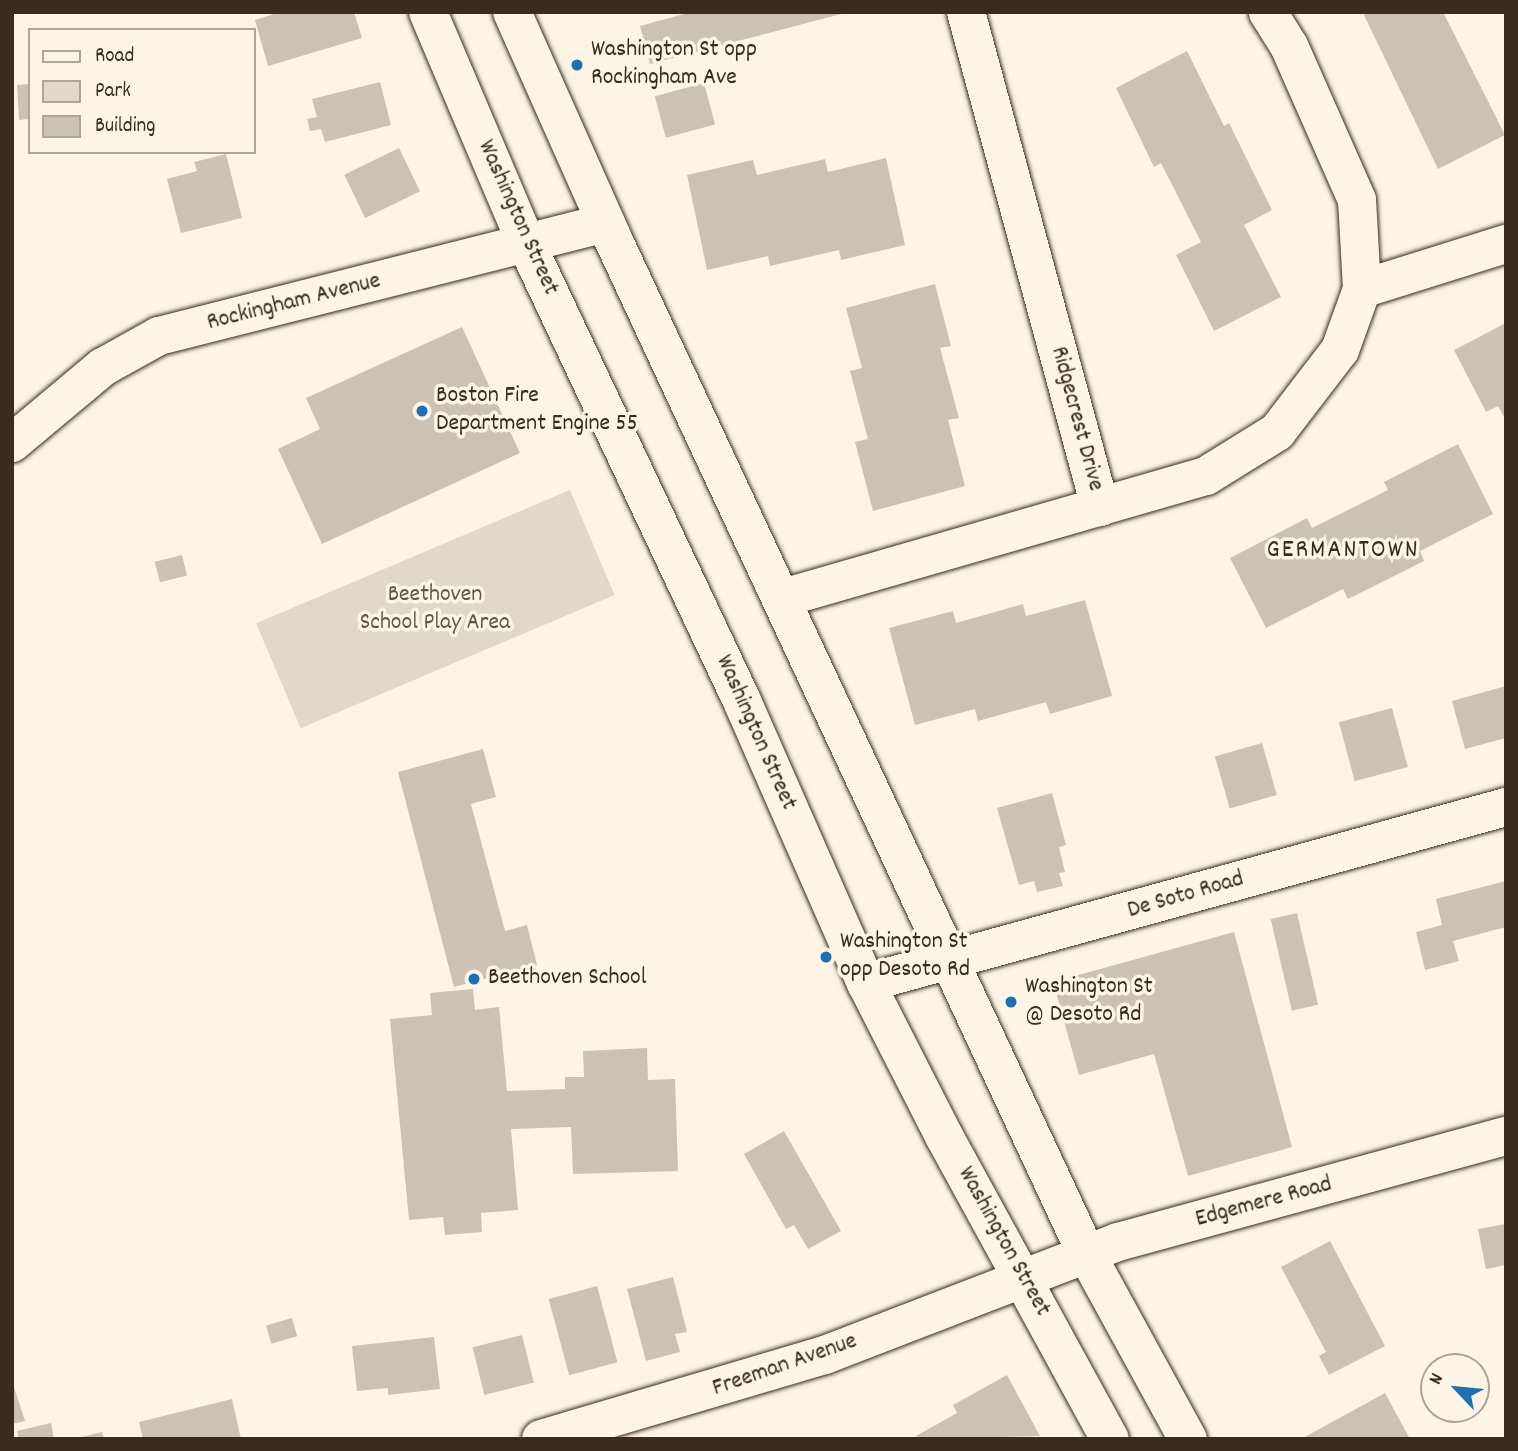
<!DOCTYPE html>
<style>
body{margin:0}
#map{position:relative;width:1518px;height:1451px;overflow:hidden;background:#fcf5e5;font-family:Dekko,sans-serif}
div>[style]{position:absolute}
.green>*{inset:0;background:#e0d8c8;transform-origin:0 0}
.building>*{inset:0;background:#ccc2b3;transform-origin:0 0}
.roads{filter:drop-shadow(0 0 2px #3b2a1e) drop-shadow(0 0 2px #3b2a1e)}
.minor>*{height:38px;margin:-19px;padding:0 19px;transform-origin:19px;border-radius:19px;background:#fcf5e5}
.primary>*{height:38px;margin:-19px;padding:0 19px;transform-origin:19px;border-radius:19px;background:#fcf5e5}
.dots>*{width:19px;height:19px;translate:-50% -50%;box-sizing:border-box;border:4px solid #fcf5e5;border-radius:50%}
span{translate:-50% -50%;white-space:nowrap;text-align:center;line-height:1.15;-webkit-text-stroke:7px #fcf5e5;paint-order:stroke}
.poi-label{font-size:24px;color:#3b2a1e}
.left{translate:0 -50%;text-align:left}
.street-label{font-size:24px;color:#3b2a1e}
.park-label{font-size:24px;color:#645648}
.neighbourhood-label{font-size:26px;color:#3b2a1e;letter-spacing:2px}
.frame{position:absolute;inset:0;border:14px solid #3b2a1e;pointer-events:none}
.legend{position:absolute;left:28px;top:28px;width:228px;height:126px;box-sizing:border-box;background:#fcf5e5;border:2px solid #afa495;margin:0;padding:9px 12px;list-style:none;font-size:21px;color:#3b2a1e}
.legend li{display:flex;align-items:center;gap:14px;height:35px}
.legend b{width:35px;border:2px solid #afa495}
.north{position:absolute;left:1420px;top:1353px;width:70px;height:70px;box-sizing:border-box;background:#fcf5e5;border:2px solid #afa495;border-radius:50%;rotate:296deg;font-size:19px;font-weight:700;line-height:28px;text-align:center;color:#3b2a1e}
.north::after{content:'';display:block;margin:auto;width:24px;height:32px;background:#1f6fb2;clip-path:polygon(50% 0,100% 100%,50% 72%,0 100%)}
</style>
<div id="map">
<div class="green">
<i style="left:570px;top:490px;width:114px;height:341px;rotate:67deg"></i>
</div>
<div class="building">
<i style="clip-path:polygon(280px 12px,354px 12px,362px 38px,268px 66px,255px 20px)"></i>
<i style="clip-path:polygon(691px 12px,845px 12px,845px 13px,650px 64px,640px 26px)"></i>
<i style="clip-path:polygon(1369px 12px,1443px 12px,1505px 135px,1438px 169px,1364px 15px)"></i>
<i style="clip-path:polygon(1187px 51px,1224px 126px,1229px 123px,1272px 210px,1244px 225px,1281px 297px,1214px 331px,1176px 255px,1201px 242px,1161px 163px,1154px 167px,1116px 88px)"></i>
<i style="clip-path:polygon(380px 82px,391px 125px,325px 142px,321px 129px,310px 131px,307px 119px,317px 117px,312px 99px)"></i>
<i style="left:704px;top:83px;width:43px;height:51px;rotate:75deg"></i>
<i style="clip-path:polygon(30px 84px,30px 119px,19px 120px,17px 85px)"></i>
<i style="left:399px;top:148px;width:48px;height:61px;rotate:64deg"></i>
<i style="clip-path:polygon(226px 154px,242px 218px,181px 233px,167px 179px,197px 171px,194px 162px)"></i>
<i style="clip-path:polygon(886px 158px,905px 245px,841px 260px,839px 250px,770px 266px,768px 256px,707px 270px,687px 175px,753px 160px,757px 175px,825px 159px,828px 172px)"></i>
<i style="clip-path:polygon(935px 284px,951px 346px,940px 348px,959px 418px,948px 420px,965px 486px,873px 511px,855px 442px,868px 439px,850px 371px,862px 368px,846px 308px)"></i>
<i style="clip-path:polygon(1506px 323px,1506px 421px,1498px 406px,1486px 412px,1454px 350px)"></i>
<i style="clip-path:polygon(462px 327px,520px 453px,322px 544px,278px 449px,320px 429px,306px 398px)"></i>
<i style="clip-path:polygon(1458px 444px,1493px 514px,1420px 551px,1424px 561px,1348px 599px,1343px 589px,1266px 628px,1230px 558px,1307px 518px,1312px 528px,1388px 490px,1384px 482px)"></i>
<i style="left:182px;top:555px;width:21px;height:28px;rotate:76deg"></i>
<i style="clip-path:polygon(1085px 600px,1112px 696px,1050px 714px,1046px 702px,978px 721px,975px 709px,915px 725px,889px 628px,953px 611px,956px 623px,1023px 604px,1026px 616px)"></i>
<i style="clip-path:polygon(1506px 686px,1506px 738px,1465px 749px,1452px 701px)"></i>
<i style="left:1392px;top:708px;width:61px;height:55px;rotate:75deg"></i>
<i style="left:1262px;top:743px;width:54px;height:49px;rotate:74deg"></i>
<i style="clip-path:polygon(483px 749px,496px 797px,471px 804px,505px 931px,527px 925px,537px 965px,454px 987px,398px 772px)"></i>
<i style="clip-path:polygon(1052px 793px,1066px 845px,1059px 847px,1065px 872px,1059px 873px,1063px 886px,1037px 892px,1034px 881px,1019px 885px,997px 808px)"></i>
<i style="clip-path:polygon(1506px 881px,1506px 927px,1453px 941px,1459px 961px,1425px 970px,1416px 932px,1442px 925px,1436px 899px)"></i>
<i style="left:1297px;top:913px;width:94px;height:27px;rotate:77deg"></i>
<i style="clip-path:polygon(1234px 932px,1292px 1147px,1188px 1176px,1154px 1054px,1079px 1075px,1053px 982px)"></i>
<i style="clip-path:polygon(473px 989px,475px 1010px,499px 1007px,507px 1091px,565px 1089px,565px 1077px,584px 1077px,583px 1051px,647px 1048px,648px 1080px,675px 1079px,678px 1171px,573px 1174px,571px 1127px,511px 1129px,518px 1210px,481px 1213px,482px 1232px,445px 1235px,443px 1217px,409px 1220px,390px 1019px,432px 1015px,430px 993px)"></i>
<i style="clip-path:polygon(784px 1131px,841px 1231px,808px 1249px,794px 1225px,786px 1229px,744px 1154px)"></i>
<i style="clip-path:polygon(1506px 1224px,1506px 1265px,1486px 1269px,1478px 1229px)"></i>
<i style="clip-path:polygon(1330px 1241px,1385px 1346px,1329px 1375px,1319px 1356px,1326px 1352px,1281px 1267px)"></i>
<i style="clip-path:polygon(673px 1277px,687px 1332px,675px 1334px,680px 1352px,646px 1361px,627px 1289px)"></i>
<i style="left:597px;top:1286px;width:79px;height:50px;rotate:75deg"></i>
<i style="left:292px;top:1318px;width:19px;height:27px;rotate:74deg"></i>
<i style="left:522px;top:1335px;width:49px;height:51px;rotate:76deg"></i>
<i style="clip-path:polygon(434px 1337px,440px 1389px,388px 1395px,388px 1388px,357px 1391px,352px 1346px)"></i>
<i style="clip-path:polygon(1007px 1375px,1040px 1436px,918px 1439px,916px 1436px,957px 1413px,953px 1405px)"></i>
<i style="clip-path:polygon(12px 1381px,25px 1421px,12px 1424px)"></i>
<i style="clip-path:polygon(1385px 1393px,1410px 1439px,1301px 1439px)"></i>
<i style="clip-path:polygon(232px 1399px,241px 1439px,143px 1439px,139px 1422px)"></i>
<i style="clip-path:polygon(51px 1423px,54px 1439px,19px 1439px,17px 1431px)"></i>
<i style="clip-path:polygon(102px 1432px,104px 1439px,77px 1439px,77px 1438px)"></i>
</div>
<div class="roads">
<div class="minor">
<i style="left:966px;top:12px;width:513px;rotate:74.85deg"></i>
<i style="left:1362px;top:289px;width:151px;rotate:-17.4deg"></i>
<i style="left:12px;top:443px;width:119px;rotate:-39.9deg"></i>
<i style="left:103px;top:367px;width:64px;rotate:-29deg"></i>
<i style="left:159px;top:336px;width:460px;rotate:-14.2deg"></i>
<i style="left:783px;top:598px;width:440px;rotate:-16.1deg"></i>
<i style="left:1206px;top:476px;width:84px;rotate:-31.8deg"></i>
<i style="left:1277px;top:432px;width:103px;rotate:-52.5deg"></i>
<i style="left:1340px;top:350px;width:65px;rotate:-70.2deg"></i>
<i style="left:1362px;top:289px;width:89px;rotate:-93.2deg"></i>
<i style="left:1357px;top:200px;width:168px;rotate:-113.8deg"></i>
<i style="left:1289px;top:46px;width:40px;rotate:-122deg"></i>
<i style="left:866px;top:983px;width:664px;rotate:-15.38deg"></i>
<i style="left:541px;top:1439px;width:296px;rotate:-16.5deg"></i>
<i style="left:825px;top:1355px;width:314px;rotate:-21.1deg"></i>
<i style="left:1118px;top:1242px;width:402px;rotate:-15.3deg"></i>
</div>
<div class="primary">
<i style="left:428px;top:12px;width:251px;rotate:67deg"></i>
<i style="left:526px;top:243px;width:506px;rotate:64.75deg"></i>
<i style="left:742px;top:701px;width:308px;rotate:66.3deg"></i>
<i style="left:866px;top:983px;width:172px;rotate:63deg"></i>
<i style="left:944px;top:1136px;width:345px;rotate:61.3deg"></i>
<i style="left:512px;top:12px;width:246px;rotate:66deg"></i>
<i style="left:612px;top:237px;width:1121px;rotate:64.99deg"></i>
<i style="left:1086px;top:1253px;width:212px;rotate:61.3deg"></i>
</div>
</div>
<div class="dots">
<i style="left:577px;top:65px;background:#1f6fb2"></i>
<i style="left:422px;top:411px;background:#1f6fb2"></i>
<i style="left:826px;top:957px;background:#1f6fb2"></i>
<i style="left:474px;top:979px;background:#1f6fb2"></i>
<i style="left:1011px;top:1002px;background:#1f6fb2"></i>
</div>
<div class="poi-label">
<span class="left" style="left:591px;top:65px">Washington St opp<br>Rockingham Ave</span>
<span class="left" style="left:436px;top:411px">Boston Fire<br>Department Engine 55</span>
<span class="left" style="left:840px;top:957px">Washington St<br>opp Desoto Rd</span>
<span class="left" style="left:488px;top:979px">Beethoven School</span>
<span class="left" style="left:1025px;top:1002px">Washington St<br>@ Desoto Rd</span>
</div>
<div class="street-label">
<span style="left:517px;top:218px;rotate:66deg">Washington Street</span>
<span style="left:294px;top:303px;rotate:-14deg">Rockingham Avenue</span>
<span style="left:1076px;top:419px;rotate:75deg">Ridgecrest Drive</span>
<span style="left:755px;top:733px;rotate:66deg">Washington Street</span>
<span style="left:1186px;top:896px;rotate:-16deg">De Soto Road</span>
<span style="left:1264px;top:1203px;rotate:-15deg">Edgemere Road</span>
<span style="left:1003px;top:1242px;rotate:61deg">Washington Street</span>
<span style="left:785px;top:1366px;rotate:-19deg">Freeman Avenue</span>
</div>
<div class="park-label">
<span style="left:435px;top:610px">Beethoven<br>School Play Area</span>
</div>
<div class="neighbourhood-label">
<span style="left:1343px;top:551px">GERMANTOWN</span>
</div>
<div class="frame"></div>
<ul class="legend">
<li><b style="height:9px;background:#fcf5e5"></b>Road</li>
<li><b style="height:19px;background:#e0d8c8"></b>Park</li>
<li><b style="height:19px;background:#ccc2b3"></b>Building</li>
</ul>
<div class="north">N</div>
</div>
